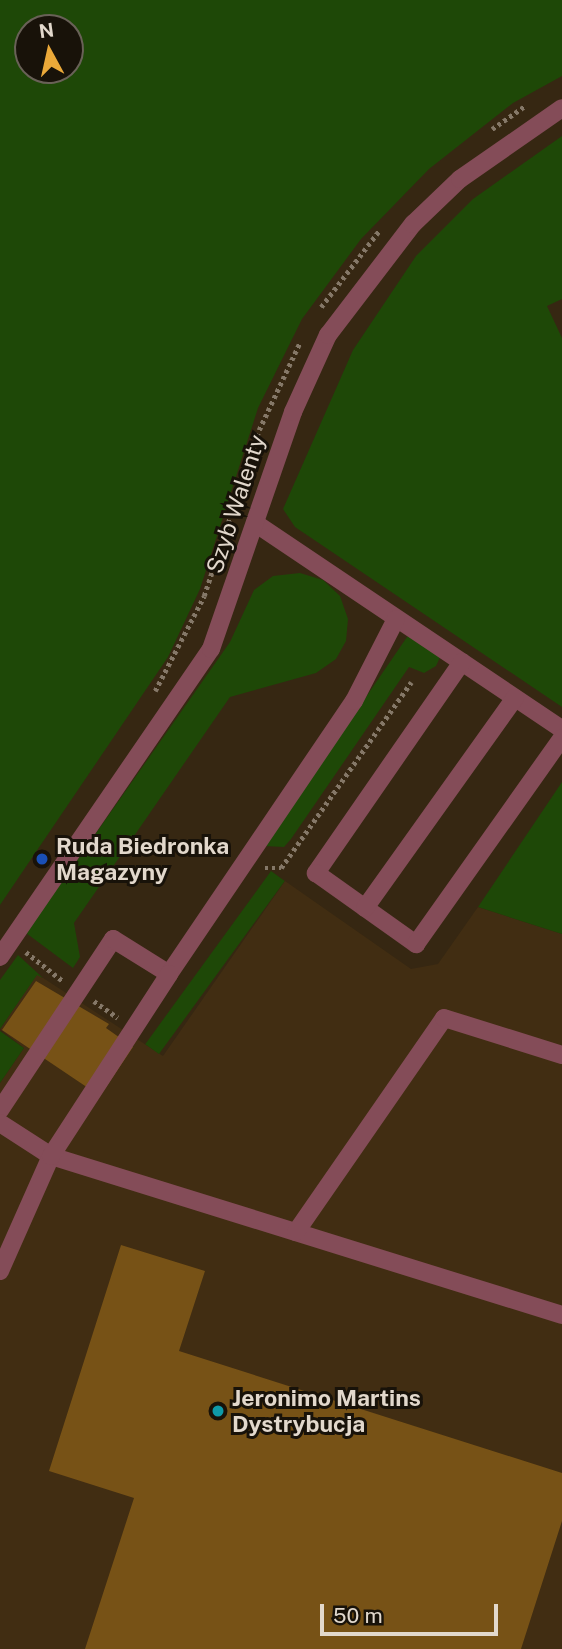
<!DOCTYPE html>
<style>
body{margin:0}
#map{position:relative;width:562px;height:1649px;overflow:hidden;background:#362712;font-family:"Public Sans",sans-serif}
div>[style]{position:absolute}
.built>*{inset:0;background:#412d12}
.green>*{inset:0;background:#1e4807;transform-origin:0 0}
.building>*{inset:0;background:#775216}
.path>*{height:4.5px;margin-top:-2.25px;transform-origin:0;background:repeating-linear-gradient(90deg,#857868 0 3.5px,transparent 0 7px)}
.minor>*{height:18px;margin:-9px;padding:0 9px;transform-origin:9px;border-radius:9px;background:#844c58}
.dots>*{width:19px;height:19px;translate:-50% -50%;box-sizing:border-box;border:4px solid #181209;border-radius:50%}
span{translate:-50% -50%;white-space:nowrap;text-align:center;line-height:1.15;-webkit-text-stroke:6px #181209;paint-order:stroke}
.street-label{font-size:23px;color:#e2d8cc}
.poi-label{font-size:23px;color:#e2d8cc;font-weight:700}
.left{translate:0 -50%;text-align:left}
.north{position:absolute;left:14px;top:14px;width:70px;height:70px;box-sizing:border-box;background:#181209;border:2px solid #696157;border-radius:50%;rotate:352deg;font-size:19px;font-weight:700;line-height:28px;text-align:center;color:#e2d8cc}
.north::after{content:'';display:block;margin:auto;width:24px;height:32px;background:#eba939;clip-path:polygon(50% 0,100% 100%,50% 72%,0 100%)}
.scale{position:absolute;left:320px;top:1604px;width:178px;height:32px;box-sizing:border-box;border:4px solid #e2d8cc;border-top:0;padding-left:9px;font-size:21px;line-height:24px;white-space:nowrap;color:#e2d8cc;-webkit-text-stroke:5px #181209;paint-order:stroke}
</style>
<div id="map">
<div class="built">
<i style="clip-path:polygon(285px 881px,411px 969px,438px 964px,478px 907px,562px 934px,562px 1649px,0 1649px,0 1083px,24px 1048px,0 1029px,37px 974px,163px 1056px)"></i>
</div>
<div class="green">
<i style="clip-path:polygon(evenodd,0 0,562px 0,562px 76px,513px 103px,429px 169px,361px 239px,302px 319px,258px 408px,200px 589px,168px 657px,0 905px,0 0,28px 28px,70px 28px,70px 70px,28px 70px,28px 28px)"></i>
<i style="clip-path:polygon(562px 136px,562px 299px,547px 306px,562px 338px,562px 707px,295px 527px,283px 509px,353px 350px,416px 256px,473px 199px)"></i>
<i style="clip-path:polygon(300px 573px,323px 580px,340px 596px,348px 619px,346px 641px,336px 659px,316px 673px,230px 697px,74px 923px,80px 957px,73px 968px,26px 933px,230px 642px,254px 590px,273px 576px)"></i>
<i style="clip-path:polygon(421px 632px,442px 653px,436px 666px,424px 673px,409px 667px,291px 839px,284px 847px,264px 846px,407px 637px)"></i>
<i style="clip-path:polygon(562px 782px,562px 934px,478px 907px)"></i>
<i style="left:271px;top:871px;width:17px;height:214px;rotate:36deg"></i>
<i style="clip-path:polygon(18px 955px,43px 978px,37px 975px,0 1029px,0 980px)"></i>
<i style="clip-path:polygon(0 1031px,24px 1048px,0 1083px)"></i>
</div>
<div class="building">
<i style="clip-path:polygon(36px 981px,109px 1024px,106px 1028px,133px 1047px,100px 1096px,2px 1030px)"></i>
<i style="clip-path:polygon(121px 1245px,205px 1271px,179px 1351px,562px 1473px,562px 1521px,521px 1649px,85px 1649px,134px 1498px,49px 1471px)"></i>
</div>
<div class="path">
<i style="left:492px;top:129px;width:40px;rotate:-34.9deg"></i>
<i style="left:321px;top:307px;width:96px;rotate:-52.7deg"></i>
<i style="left:155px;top:691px;width:107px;rotate:-62.7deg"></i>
<i style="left:204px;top:596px;width:175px;rotate:-71.7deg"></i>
<i style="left:259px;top:430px;width:97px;rotate:-65deg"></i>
<i style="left:265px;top:868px;width:16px"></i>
<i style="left:281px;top:868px;width:227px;rotate:-55deg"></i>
<i style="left:26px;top:952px;width:47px;rotate:38.1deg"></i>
<i style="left:94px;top:1001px;width:29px;rotate:35deg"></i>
</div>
<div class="minor">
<i style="left:255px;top:523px;width:370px;rotate:33.9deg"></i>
<i style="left:462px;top:662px;width:257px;rotate:124.7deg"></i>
<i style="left:316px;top:873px;width:123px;rotate:35.4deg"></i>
<i style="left:416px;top:944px;width:252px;rotate:-54.7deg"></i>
<i style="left:365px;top:908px;width:258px;rotate:-54.5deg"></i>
<i style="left:0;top:957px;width:373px;rotate:-55.6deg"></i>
<i style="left:211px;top:649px;width:251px;rotate:-70.9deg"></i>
<i style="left:293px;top:412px;width:85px;rotate:-65.6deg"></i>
<i style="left:328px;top:335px;width:140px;rotate:-52.6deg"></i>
<i style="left:413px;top:224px;width:65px;rotate:-43.8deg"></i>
<i style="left:460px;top:179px;width:124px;rotate:-34.8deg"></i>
<i style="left:0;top:1110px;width:205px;rotate:-56.5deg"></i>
<i style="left:113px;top:939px;width:66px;rotate:32deg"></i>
<i style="left:169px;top:974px;width:330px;rotate:-55.9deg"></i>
<i style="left:354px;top:701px;width:92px;rotate:-62.9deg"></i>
<i style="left:0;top:1123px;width:61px;rotate:32.9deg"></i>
<i style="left:51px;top:1156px;width:535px;rotate:17.28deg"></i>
<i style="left:296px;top:1232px;width:260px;rotate:-55.3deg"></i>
<i style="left:444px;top:1018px;width:124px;rotate:17.4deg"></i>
<i style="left:0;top:1271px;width:126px;rotate:-66.1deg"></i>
<i style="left:51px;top:1156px;width:217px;rotate:-57deg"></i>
</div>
<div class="dots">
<i style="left:42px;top:859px;background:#1a4fb4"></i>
<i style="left:218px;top:1411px;background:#0f9aa8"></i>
</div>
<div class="street-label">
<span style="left:236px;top:504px;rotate:-72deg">Szyb Walenty</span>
</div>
<div class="poi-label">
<span class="left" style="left:56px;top:859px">Ruda Biedronka<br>Magazyny</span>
<span class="left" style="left:232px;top:1411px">Jeronimo Martins<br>Dystrybucja</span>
</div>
<div class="north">N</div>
<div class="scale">50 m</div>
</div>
